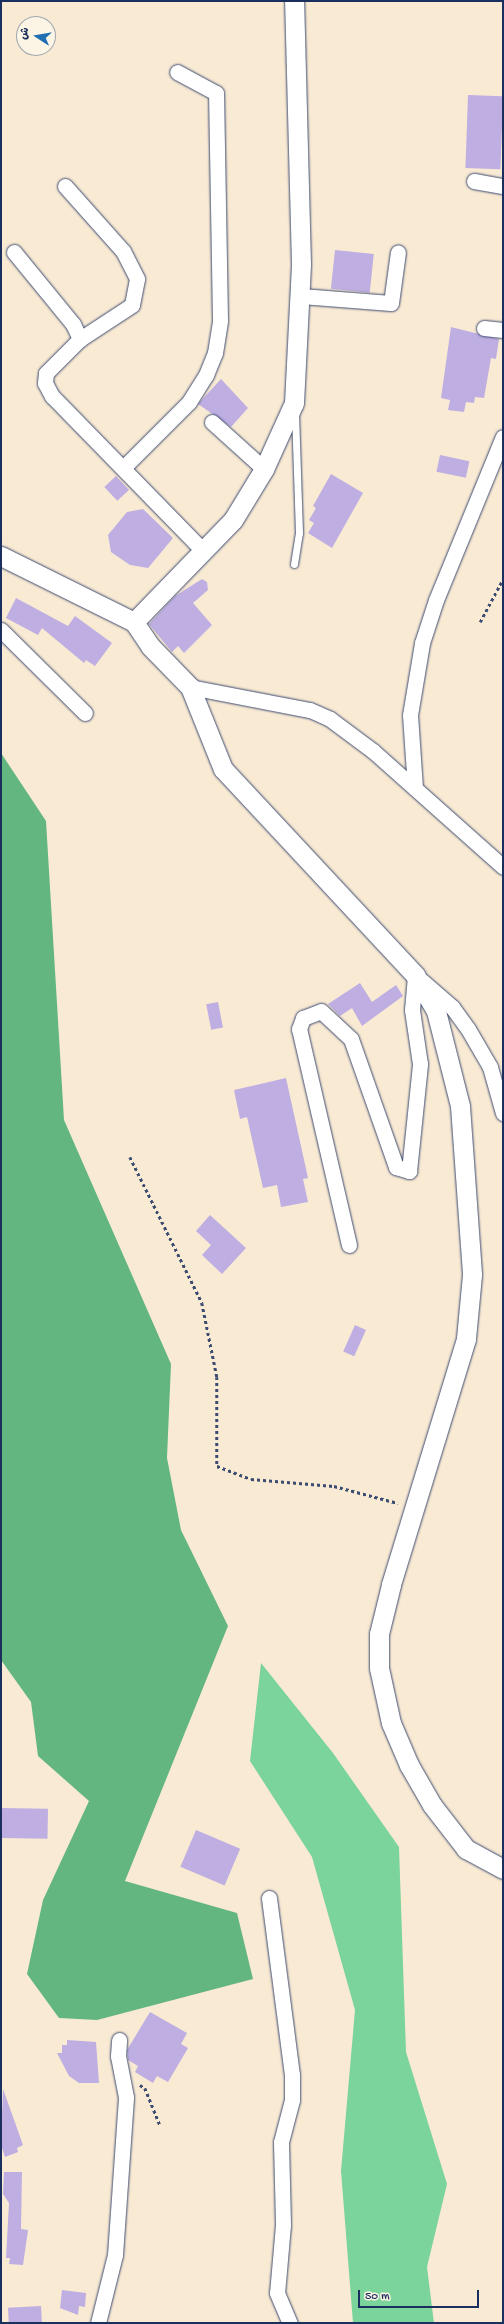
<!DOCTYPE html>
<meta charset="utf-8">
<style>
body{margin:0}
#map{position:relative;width:504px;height:2324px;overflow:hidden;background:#f9ead4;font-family:"Gochi Hand","Playpen Sans Arabic",sans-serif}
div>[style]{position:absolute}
.green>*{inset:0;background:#7bd499}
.forest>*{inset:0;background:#64b681}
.building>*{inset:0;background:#beaee2;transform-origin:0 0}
.path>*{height:2.5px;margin-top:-1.25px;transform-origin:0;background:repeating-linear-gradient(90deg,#3c4b70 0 3px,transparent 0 6px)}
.roads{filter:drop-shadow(0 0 1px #3c4b70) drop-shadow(0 0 1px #3c4b70)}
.service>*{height:7px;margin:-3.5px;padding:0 3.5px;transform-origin:3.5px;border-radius:3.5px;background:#fff}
.minor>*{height:15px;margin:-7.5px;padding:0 7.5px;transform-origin:7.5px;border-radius:7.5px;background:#fff}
.tertiary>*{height:19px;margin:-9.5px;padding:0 9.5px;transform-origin:9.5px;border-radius:9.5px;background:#fff}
span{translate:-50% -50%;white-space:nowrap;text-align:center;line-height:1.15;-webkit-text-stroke:3px #fcf5e5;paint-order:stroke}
.frame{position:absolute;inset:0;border:2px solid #1b2f5e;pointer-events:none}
.north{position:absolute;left:16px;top:16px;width:40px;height:40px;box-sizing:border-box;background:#fcf5e5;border:1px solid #a2a6af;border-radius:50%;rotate:282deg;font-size:11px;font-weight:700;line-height:16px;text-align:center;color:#1b2f5e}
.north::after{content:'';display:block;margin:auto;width:14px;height:18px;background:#1f6fb2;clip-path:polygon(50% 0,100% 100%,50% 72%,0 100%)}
.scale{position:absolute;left:358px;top:2290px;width:121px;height:18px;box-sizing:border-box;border:2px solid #1b2f5e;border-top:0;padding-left:5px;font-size:12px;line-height:14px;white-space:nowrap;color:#1b2f5e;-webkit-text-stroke:3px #fcf5e5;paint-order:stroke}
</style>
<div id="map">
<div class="green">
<i style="clip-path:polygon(261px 1663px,333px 1753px,399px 1847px,406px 2052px,447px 2184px,427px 2267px,434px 2323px,353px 2323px,341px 2171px,355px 2010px,312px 1857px,250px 1761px)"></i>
</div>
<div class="forest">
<i style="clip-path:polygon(1px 753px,46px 821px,64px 1120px,171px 1364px,167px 1458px,181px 1530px,228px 1626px,125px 1881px,237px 1913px,253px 1979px,97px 2020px,59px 2018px,27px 1974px,43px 1900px,89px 1801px,38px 1756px,31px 1702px,1px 1660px)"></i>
</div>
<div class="building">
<i style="left:468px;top:95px;width:35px;height:73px;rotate:2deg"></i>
<i style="left:335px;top:250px;width:39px;height:39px;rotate:6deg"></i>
<i style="clip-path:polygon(451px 327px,499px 339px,496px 359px,491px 358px,484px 398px,475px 397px,474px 403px,466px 402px,464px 412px,448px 410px,450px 400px,441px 398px)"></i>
<i style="clip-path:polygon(221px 379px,248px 408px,231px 427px,198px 404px)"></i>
<i style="left:440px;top:455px;width:30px;height:17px;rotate:12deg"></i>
<i style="clip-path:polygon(331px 474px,363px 493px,332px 548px,308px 533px,314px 523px,309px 520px,316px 508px,313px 506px)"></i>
<i style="left:116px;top:476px;width:19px;height:16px;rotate:47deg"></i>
<i style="clip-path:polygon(143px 509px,173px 538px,148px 568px,130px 565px,111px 552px,108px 535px,127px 512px)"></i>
<i style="clip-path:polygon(202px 579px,207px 582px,208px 590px,193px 603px,212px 625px,184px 653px,178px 646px,172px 652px,149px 624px,175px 596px)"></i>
<i style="clip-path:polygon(16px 598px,68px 626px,75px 616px,112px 643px,95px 666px,86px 660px,84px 663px,42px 628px,38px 635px,6px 618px)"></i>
<i style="clip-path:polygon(360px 983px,372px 1002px,396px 985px,403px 996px,362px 1026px,352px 1008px,340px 1016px,328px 1004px)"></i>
<i style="left:218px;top:1002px;width:26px;height:12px;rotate:79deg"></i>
<i style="clip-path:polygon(286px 1078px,308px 1178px,303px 1179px,308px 1202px,281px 1207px,277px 1185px,263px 1188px,247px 1117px,240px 1119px,234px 1090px)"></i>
<i style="clip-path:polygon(210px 1215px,246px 1248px,222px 1274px,202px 1255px,211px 1245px,196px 1231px)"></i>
<i style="left:355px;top:1325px;width:12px;height:29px;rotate:24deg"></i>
<i style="left:1px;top:1808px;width:47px;height:30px;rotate:1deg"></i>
<i style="left:196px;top:1830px;width:48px;height:40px;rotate:23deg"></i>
<i style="clip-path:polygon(150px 2012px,187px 2033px,181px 2044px,188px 2048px,168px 2082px,157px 2076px,153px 2083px,135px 2072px,138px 2066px,128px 2060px,127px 2050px)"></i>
<i style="clip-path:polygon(67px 2040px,96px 2042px,99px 2083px,79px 2083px,69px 2076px,57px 2053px,62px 2053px,62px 2045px,67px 2045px)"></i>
<i style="clip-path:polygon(3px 2089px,23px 2145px,17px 2148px,18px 2152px,5px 2157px,1px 2145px)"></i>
<i style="clip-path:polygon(4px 2172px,22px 2172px,21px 2229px,28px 2230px,23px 2265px,9px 2264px,10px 2258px,6px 2258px,9px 2203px,3px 2194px)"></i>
<i style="clip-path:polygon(62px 2290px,86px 2293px,85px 2307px,79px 2306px,78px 2315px,60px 2308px)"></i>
<i style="left:41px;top:2306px;width:17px;height:33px;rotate:87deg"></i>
</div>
<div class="path">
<i style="left:480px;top:622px;width:49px;rotate:-61.9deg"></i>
<i style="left:130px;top:1157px;width:163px;rotate:63.7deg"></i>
<i style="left:202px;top:1303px;width:76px;rotate:78.5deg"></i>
<i style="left:217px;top:1377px;width:89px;rotate:90deg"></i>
<i style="left:217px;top:1466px;width:36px;rotate:21deg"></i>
<i style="left:251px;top:1479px;width:83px;rotate:4.8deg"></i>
<i style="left:334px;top:1486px;width:66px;rotate:14.9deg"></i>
<i style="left:140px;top:2085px;width:6px;rotate:31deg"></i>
<i style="left:145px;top:2088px;width:40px;rotate:68deg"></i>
</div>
<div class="roads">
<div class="service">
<i style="left:294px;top:564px;width:31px;rotate:-81deg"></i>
<i style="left:299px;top:533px;width:120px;rotate:-91.9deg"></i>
</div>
<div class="minor">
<i style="left:474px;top:181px;width:29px;rotate:10deg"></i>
<i style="left:65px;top:186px;width:87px;rotate:48.3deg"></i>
<i style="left:123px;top:251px;width:31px;rotate:63deg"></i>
<i style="left:137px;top:279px;width:26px;rotate:101deg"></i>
<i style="left:132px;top:305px;width:62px;rotate:146.8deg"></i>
<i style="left:14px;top:252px;width:93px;rotate:50.7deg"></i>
<i style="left:73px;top:324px;width:17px;rotate:65deg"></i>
<i style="left:80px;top:339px;width:48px;rotate:135deg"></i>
<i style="left:46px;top:373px;width:10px;rotate:96deg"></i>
<i style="left:45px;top:383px;width:15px;rotate:62deg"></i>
<i style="left:52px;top:396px;width:216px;rotate:45.7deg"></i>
<i style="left:301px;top:296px;width:90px;rotate:4.4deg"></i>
<i style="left:391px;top:303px;width:51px;rotate:-82.2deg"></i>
<i style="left:484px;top:328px;width:19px;rotate:6deg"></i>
<i style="left:212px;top:422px;width:70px;rotate:42.1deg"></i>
<i style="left:124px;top:467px;width:92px;rotate:-45deg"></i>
<i style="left:189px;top:402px;width:32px;rotate:-58deg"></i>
<i style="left:206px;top:375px;width:24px;rotate:-68deg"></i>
<i style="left:215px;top:353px;width:33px;rotate:-81deg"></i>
<i style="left:220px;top:320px;width:227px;rotate:-91deg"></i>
<i style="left:216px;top:93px;width:44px;rotate:-151.7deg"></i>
<i style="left:1px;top:630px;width:118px;rotate:44.7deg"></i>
<i style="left:190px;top:687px;width:122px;rotate:10.9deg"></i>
<i style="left:310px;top:710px;width:22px;rotate:24deg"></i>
<i style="left:330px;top:719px;width:54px;rotate:36.7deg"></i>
<i style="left:373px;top:751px;width:174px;rotate:41.7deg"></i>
<i style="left:415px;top:788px;width:73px;rotate:-93.9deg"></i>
<i style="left:410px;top:715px;width:73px;rotate:-80.5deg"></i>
<i style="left:422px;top:643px;width:45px;rotate:-72deg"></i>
<i style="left:436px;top:600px;width:176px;rotate:-67.7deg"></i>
<i style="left:422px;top:981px;width:40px;rotate:41deg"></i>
<i style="left:452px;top:1007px;width:27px;rotate:54deg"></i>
<i style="left:468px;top:1029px;width:44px;rotate:59.9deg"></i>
<i style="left:490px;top:1067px;width:48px;rotate:74.2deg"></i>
<i style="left:349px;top:1245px;width:222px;rotate:-103deg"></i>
<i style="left:299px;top:1029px;width:12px;rotate:-70deg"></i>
<i style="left:303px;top:1018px;width:19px;rotate:-21deg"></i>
<i style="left:321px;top:1011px;width:41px;rotate:43deg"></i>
<i style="left:351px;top:1039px;width:136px;rotate:70.6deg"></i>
<i style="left:396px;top:1167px;width:14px;rotate:17deg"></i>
<i style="left:409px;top:1171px;width:108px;rotate:-84.1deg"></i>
<i style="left:420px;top:1064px;width:55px;rotate:-98.4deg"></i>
<i style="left:412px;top:1010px;width:35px;rotate:-85deg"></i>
<i style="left:269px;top:1898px;width:178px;rotate:82.6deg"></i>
<i style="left:292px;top:2075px;width:25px;rotate:90deg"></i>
<i style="left:292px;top:2100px;width:43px;rotate:104.7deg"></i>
<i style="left:281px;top:2142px;width:83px;rotate:88.6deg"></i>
<i style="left:283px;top:2225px;width:68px;rotate:95deg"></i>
<i style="left:277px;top:2293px;width:33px;rotate:67deg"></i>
<i style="left:98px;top:2323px;width:70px;rotate:-76deg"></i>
<i style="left:115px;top:2255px;width:158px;rotate:-86deg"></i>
<i style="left:126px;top:2097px;width:42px;rotate:-101deg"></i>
<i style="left:118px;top:2056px;width:16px;rotate:-86deg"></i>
</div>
<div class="tertiary">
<i style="left:1px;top:556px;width:148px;rotate:26.4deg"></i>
<i style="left:134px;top:622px;width:29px;rotate:56deg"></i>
<i style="left:150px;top:646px;width:57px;rotate:45.7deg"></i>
<i style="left:190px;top:687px;width:88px;rotate:68.1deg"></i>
<i style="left:223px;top:769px;width:282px;rotate:47deg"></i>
<i style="left:415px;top:975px;width:42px;rotate:59.7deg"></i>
<i style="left:436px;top:1011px;width:98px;rotate:75.8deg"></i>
<i style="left:460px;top:1106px;width:169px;rotate:85.9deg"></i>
<i style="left:472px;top:1275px;width:64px;rotate:95.4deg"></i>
<i style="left:466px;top:1339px;width:257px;rotate:107deg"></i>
<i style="left:391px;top:1585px;width:50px;rotate:103.8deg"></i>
<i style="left:379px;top:1634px;width:34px;rotate:90deg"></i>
<i style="left:379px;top:1668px;width:56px;rotate:77.7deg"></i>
<i style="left:391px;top:1723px;width:46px;rotate:66.8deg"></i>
<i style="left:409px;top:1765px;width:46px;rotate:60.1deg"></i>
<i style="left:432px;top:1805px;width:56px;rotate:52.3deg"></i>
<i style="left:466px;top:1849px;width:42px;rotate:28.4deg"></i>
<i style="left:134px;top:622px;width:142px;rotate:-45.9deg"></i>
<i style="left:233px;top:520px;width:60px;rotate:-58.7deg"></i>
<i style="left:264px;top:469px;width:72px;rotate:-65.6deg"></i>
<i style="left:294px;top:403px;width:139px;rotate:-87.1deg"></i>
<i style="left:301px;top:264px;width:263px;rotate:-91.5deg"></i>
</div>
</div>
<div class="frame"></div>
<div class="north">ش</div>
<div class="scale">50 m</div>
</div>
